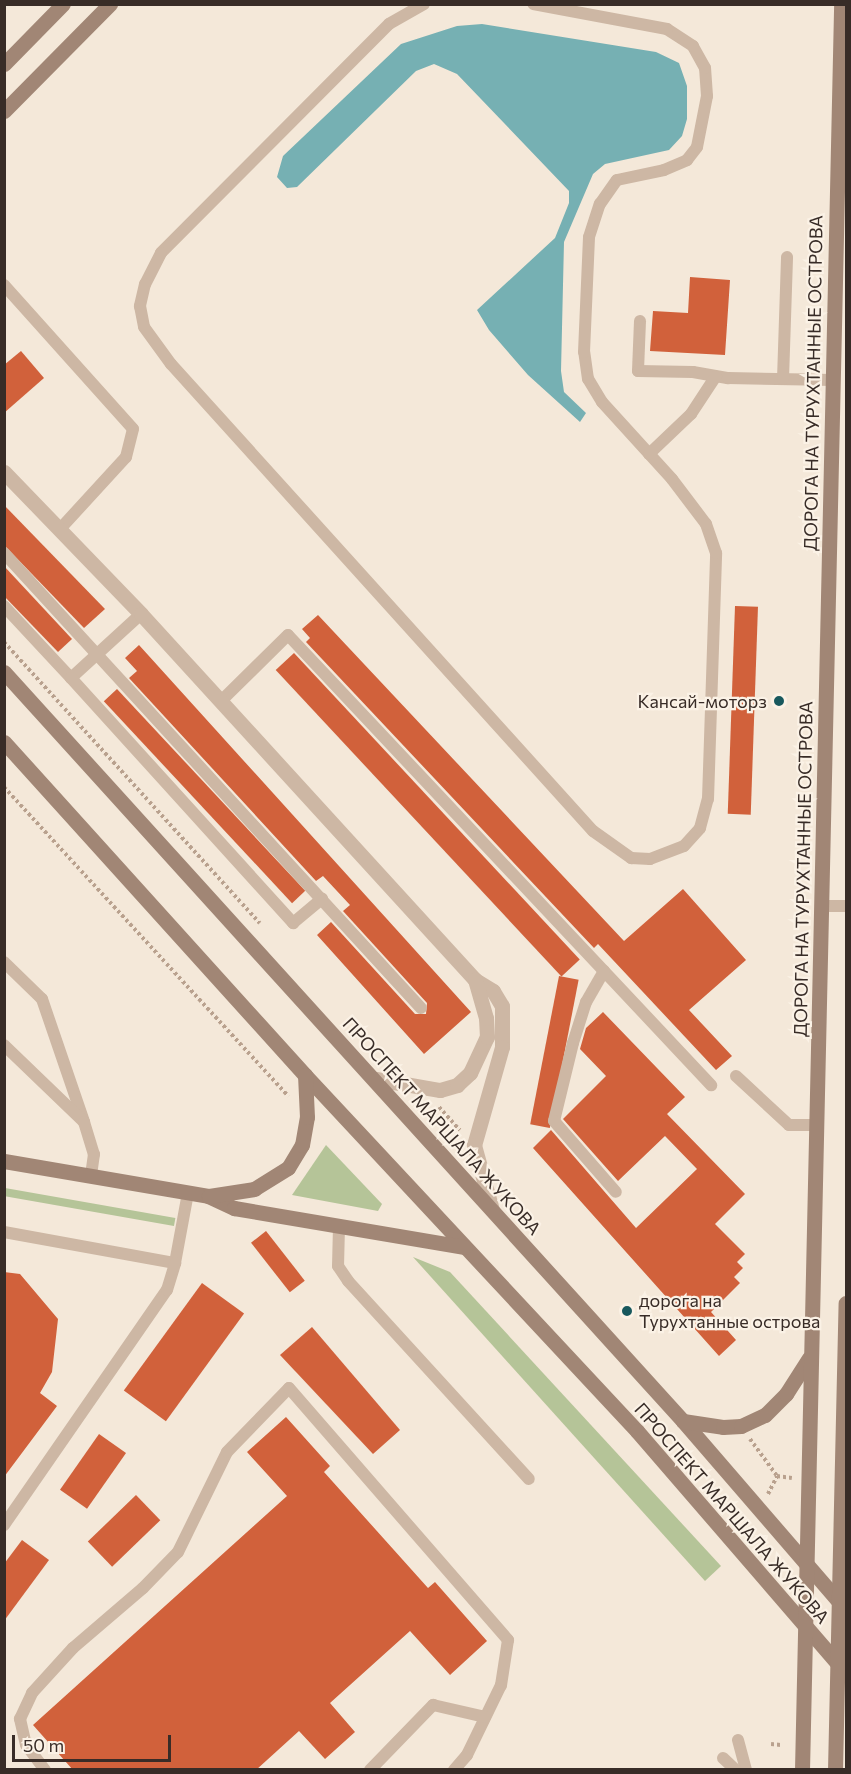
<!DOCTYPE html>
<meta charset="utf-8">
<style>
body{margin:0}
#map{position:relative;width:851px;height:1774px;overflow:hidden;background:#f4e8d9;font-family:Commissioner,sans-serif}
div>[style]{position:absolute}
.green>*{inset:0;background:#b5c498;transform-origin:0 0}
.water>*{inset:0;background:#76b0b3}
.building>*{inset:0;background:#d1613b;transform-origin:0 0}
.path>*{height:4px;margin-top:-2px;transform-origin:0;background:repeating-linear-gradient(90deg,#b9a18e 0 3px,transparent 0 6px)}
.lane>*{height:12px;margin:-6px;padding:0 6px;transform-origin:6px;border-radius:6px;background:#cdb7a4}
.street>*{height:15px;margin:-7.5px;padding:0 7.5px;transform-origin:7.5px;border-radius:7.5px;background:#cdb7a4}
.secondary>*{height:15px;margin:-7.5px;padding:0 7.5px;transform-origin:7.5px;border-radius:7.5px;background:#a18675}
.dots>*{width:16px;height:16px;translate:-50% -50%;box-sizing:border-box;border:3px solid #fbf2e6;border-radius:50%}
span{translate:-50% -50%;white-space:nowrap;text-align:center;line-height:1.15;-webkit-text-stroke:4.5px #fbf2e6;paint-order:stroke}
.street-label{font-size:18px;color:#382c27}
.poi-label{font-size:18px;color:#382c27}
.right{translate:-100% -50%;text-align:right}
.left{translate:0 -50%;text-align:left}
.frame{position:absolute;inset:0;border:6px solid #382c27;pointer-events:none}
.scale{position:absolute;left:12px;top:1735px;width:159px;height:27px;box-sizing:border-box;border:3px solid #382c27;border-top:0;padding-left:8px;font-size:18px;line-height:21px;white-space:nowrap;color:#382c27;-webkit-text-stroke:4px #fbf2e6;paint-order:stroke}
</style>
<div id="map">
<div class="green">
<i style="clip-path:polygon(326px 1145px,382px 1204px,378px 1211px,292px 1195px)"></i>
<i style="left:5px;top:1188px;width:173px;height:8px;rotate:10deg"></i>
<i style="clip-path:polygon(413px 1257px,450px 1272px,721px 1566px,705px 1581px)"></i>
</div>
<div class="water">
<i style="clip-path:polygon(482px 24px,656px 52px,679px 63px,687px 86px,687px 119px,682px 136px,669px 150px,605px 164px,593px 174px,564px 242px,561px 371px,564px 392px,586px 413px,580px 422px,528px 375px,489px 330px,477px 310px,555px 238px,569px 203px,569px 191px,457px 74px,434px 64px,416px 71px,297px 187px,287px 188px,277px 177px,283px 156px,401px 44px,457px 26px)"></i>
</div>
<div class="building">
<i style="clip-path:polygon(690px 277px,730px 280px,725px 355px,650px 351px,653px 311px,688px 313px)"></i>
<i style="clip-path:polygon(21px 351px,44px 378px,4px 413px,4px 365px)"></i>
<i style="clip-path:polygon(4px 505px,105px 609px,84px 628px,4px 545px)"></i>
<i style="clip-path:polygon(4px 566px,72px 639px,58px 652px,4px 596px)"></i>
<i style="left:735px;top:606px;width:23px;height:208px;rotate:2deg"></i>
<i style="clip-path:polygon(318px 615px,624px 941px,683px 889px,746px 960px,689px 1010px,732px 1056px,716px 1070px,598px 944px,594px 948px,306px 642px,310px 638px,302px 629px)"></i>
<i style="clip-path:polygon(139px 645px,471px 1012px,424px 1054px,317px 935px,331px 922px,415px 1014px,426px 1014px,427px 1003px,343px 911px,350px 905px,323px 876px,316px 881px,129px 678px,137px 671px,125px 658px)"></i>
<i style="left:294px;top:653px;width:419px;height:25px;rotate:47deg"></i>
<i style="left:117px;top:689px;width:276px;height:18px;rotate:47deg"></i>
<i style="left:559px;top:976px;width:20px;height:151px;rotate:11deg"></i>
<i style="clip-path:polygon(603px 1012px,685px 1097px,667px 1114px,745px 1194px,715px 1224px,745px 1254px,737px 1262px,743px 1268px,734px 1277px,740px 1283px,711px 1312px,736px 1340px,719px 1356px,533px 1148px,551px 1130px,636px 1228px,697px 1169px,665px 1136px,618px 1181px,563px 1119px,606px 1076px,580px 1049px,586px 1028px)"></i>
<i style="left:266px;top:1231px;width:63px;height:19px;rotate:52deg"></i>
<i style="clip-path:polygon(4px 1272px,20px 1274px,58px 1319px,52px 1372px,40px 1393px,57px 1406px,4px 1477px)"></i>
<i style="left:202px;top:1283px;width:52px;height:133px;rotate:36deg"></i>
<i style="clip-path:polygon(312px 1327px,400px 1430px,373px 1454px,280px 1355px)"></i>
<i style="clip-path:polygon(286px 1417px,330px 1466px,324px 1472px,428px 1588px,435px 1582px,487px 1641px,450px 1675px,410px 1631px,330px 1703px,355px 1732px,325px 1759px,299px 1731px,256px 1770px,73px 1770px,33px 1725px,287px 1496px,247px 1452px)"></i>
<i style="left:99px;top:1434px;width:33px;height:68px;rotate:35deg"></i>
<i style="left:136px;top:1495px;width:35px;height:67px;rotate:46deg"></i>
<i style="clip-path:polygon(22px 1540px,49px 1560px,4px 1621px,4px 1564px)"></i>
</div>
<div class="path">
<i style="left:4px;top:642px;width:380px;rotate:47.7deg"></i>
<i style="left:4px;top:787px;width:420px;rotate:47.4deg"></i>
<i style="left:439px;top:1107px;width:31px;rotate:48deg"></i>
<i style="left:750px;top:1439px;width:46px;rotate:53.9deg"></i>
<i style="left:777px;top:1476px;width:15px;rotate:8deg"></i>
<i style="left:768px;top:1494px;width:20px;rotate:-63deg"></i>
<i style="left:771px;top:1744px;width:10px;rotate:6deg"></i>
</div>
<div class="lane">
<i style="left:424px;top:4px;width:40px;rotate:150.3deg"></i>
<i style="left:389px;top:24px;width:323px;rotate:134.9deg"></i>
<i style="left:161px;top:253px;width:35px;rotate:117deg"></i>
<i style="left:145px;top:284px;width:23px;rotate:103deg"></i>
<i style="left:140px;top:306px;width:21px;rotate:79deg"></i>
<i style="left:144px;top:327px;width:46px;rotate:53.9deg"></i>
<i style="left:171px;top:364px;width:629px;rotate:47.9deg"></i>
<i style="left:593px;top:831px;width:47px;rotate:35.4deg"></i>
<i style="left:631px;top:858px;width:19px;rotate:3deg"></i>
<i style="left:650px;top:859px;width:36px;rotate:-21deg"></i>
<i style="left:684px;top:846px;width:24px;rotate:-48deg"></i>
<i style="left:700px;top:828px;width:30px;rotate:-75deg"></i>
<i style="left:708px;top:799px;width:246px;rotate:-88.1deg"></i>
<i style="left:716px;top:553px;width:31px;rotate:-109deg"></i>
<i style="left:706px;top:524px;width:56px;rotate:-127.1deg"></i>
<i style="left:672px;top:479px;width:104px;rotate:-132.3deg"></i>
<i style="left:602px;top:402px;width:27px;rotate:-121deg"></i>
<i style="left:588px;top:379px;width:27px;rotate:-98deg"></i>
<i style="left:584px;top:352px;width:115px;rotate:-87.5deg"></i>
<i style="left:589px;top:237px;width:35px;rotate:-72deg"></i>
<i style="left:600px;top:204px;width:29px;rotate:-55deg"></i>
<i style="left:617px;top:180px;width:48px;rotate:-12deg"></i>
<i style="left:664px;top:170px;width:25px;rotate:-23deg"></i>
<i style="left:687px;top:160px;width:16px;rotate:-52deg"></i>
<i style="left:697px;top:147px;width:52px;rotate:-78.9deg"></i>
<i style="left:707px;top:96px;width:28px;rotate:-94deg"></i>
<i style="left:705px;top:68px;width:25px;rotate:-119deg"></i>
<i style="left:693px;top:46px;width:31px;rotate:-147deg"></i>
<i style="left:667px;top:29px;width:136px;rotate:-169.4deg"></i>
<i style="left:4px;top:285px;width:193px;rotate:48.1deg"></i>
<i style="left:133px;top:429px;width:29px;rotate:104deg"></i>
<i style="left:126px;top:457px;width:98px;rotate:132.5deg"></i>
<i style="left:640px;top:321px;width:50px;rotate:92.3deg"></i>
<i style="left:638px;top:371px;width:55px;rotate:1deg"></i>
<i style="left:693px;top:372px;width:36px;rotate:10deg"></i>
<i style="left:728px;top:378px;width:105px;rotate:1.1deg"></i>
<i style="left:783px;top:379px;width:122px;rotate:-88.1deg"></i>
<i style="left:649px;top:454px;width:58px;rotate:-43.6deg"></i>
<i style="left:691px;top:414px;width:45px;rotate:-56.7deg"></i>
<i style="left:4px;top:553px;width:617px;rotate:47.5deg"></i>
<i style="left:4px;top:606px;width:98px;rotate:47.1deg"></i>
<i style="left:141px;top:614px;width:95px;rotate:137.6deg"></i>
<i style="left:71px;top:678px;width:331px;rotate:47.8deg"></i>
<i style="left:293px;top:923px;width:38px;rotate:-40deg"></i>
<i style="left:221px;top:701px;width:94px;rotate:-44.6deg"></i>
<i style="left:288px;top:635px;width:618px;rotate:46.77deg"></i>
<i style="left:822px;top:906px;width:24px"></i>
<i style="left:4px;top:962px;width:53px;rotate:44.2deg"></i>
<i style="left:42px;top:999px;width:130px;rotate:71.1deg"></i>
<i style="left:604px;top:971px;width:36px;rotate:120deg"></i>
<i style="left:586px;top:1002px;width:43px;rotate:107.6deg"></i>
<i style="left:573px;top:1043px;width:80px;rotate:103.7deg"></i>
<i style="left:554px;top:1121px;width:94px;rotate:48.9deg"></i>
<i style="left:4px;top:1045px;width:111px;rotate:43.9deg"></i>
<i style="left:84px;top:1122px;width:34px;rotate:73deg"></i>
<i style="left:94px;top:1154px;width:22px;rotate:98deg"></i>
<i style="left:736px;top:1076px;width:72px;rotate:42.8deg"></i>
<i style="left:789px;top:1125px;width:28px"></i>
<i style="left:339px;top:1226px;width:40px;rotate:91.4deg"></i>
<i style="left:338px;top:1266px;width:18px;rotate:56deg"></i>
<i style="left:348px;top:1281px;width:268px;rotate:47.6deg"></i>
<i style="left:4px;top:1232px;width:174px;rotate:10.3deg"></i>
<i style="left:175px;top:1263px;width:71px;rotate:-79.5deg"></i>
<i style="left:4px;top:1525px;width:286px;rotate:-55.3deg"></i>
<i style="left:167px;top:1290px;width:28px;rotate:-73deg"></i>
<i style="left:738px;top:1740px;width:31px;rotate:75deg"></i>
<i style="left:723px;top:1758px;width:18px;rotate:43deg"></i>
<i style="left:45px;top:1770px;width:31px;rotate:-127deg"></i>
<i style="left:26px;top:1745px;width:27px;rotate:-103deg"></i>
<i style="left:20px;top:1719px;width:29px;rotate:-65deg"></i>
<i style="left:32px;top:1693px;width:61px;rotate:-47.7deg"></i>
<i style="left:73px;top:1648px;width:92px;rotate:-40.6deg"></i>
<i style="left:143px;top:1588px;width:50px;rotate:-45.8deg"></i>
<i style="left:178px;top:1552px;width:111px;rotate:-63.9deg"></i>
<i style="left:227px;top:1452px;width:89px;rotate:-45.9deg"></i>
<i style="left:289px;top:1388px;width:334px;rotate:49deg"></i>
<i style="left:508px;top:1640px;width:46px;rotate:98.8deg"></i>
<i style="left:501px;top:1685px;width:78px;rotate:115.9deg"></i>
<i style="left:467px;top:1755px;width:20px;rotate:131deg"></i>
<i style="left:370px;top:1770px;width:91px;rotate:-45.9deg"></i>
<i style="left:433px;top:1705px;width:53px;rotate:13deg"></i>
</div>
<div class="street">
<i style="left:4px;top:472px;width:197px;rotate:46deg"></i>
<i style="left:141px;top:614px;width:495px;rotate:47.6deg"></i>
<i style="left:475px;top:980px;width:21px;rotate:31deg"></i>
<i style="left:493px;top:991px;width:17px;rotate:59deg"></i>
<i style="left:502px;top:1006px;width:41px;rotate:90deg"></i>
<i style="left:502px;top:1047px;width:102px;rotate:105.9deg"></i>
<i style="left:474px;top:1145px;width:67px;rotate:74.5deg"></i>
<i style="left:376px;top:1079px;width:65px;rotate:9.8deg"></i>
<i style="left:440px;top:1090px;width:18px;rotate:-16deg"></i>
<i style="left:457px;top:1085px;width:18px;rotate:-43deg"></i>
<i style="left:470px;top:1073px;width:40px;rotate:-65deg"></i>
<i style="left:487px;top:1037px;width:19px;rotate:-93deg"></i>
<i style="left:486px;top:1018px;width:40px;rotate:-106deg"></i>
</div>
<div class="secondary">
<i style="left:4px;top:64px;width:84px;rotate:-45.5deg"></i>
<i style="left:4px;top:111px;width:151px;rotate:-45.3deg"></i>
<i style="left:4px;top:672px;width:1011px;rotate:47.81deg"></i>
<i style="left:683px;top:1421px;width:250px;rotate:49.2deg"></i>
<i style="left:4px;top:742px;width:449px;rotate:47.9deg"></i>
<i style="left:305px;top:1075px;width:487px;rotate:47deg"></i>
<i style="left:637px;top:1431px;width:320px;rotate:49.2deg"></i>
<i style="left:4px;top:1161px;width:207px;rotate:9.7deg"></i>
<i style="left:208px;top:1196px;width:29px;rotate:25deg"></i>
<i style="left:234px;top:1208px;width:234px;rotate:9.6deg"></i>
<i style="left:209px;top:1196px;width:46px;rotate:-8.8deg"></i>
<i style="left:254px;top:1189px;width:40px;rotate:-32deg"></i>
<i style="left:288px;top:1168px;width:27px;rotate:-59deg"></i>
<i style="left:302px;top:1145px;width:28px;rotate:-80deg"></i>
<i style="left:307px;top:1117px;width:42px;rotate:-92.7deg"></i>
<i style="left:683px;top:1421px;width:40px;rotate:8.5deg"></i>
<i style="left:723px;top:1427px;width:18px;rotate:-3deg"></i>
<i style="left:741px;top:1426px;width:26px;rotate:-25deg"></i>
<i style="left:765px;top:1415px;width:30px;rotate:-45deg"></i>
<i style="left:786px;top:1394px;width:43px;rotate:-57.4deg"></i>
<i style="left:802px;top:1770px;width:1766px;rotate:-88.73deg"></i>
<i style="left:835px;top:1770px;width:467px;rotate:-88.7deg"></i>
</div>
<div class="dots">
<i style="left:779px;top:701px;background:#18585d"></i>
<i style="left:627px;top:1311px;background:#18585d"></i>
</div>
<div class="street-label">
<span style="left:813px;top:383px;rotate:-89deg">ДОРОГА НА ТУРУХТАННЫЕ ОСТРОВА</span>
<span style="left:803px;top:869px;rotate:-89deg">ДОРОГА НА ТУРУХТАННЫЕ ОСТРОВА</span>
<span style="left:442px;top:1126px;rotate:48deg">ПРОСПЕКТ МАРШАЛА ЖУКОВА</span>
<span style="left:732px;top:1513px;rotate:49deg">ПРОСПЕКТ МАРШАЛА ЖУКОВА</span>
</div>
<div class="poi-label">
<span class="right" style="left:767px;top:701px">Кансай-моторз</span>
<span class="left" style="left:639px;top:1311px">дорога на<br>Турухтанные острова</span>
</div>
<div class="frame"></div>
<div class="scale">50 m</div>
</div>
